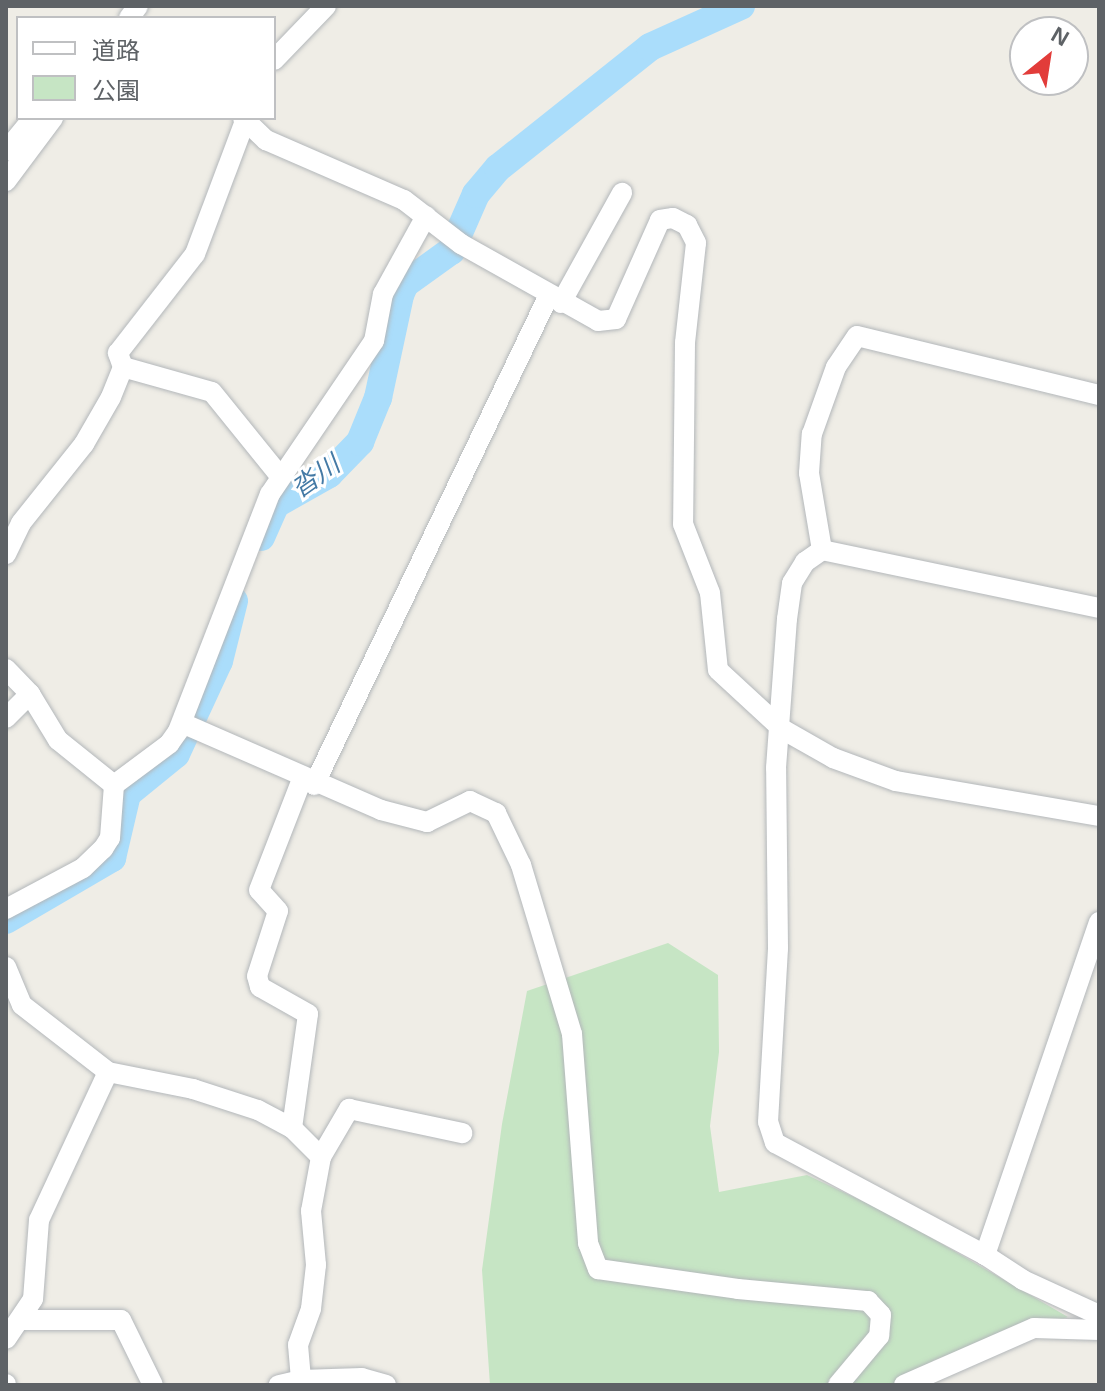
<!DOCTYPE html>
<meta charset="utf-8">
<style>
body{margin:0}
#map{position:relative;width:1105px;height:1391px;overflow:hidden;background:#efede6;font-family:Helvetica,"Noto Sans JP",sans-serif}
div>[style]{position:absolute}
.green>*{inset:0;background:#c6e5c4}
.river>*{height:28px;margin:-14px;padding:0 14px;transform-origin:14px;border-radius:14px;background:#aaddfb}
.roads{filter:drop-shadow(0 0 2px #b3b7ba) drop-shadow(0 0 2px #b3b7ba)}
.minor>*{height:20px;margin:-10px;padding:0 10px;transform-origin:10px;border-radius:10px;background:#fff}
span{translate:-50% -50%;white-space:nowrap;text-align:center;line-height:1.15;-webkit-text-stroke:6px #fff;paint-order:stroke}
.water-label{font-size:26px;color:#447aa5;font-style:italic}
.frame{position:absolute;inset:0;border:8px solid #5e6266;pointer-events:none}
.legend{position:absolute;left:16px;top:16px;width:260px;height:104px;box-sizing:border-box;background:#fff;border:2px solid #bfc0c2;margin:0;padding:10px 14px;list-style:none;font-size:24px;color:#5e6266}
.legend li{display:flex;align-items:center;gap:16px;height:40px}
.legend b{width:40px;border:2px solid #bfc0c2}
.north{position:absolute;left:1009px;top:16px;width:80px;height:80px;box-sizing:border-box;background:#fff;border:2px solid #bfc0c2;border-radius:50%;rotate:30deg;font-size:22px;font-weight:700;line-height:32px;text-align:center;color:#5e6266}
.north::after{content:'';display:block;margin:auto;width:28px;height:36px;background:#e23c3a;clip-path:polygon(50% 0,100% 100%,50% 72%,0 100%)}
</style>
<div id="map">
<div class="green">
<i style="clip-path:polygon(668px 943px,718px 975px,719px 1052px,710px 1126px,719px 1192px,807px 1175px,892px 1215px,1068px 1317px,934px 1360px,905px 1385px,490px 1385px,482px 1270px,502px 1124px,527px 991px)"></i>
</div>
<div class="river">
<i style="left:261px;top:537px;width:36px;rotate:-66deg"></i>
<i style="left:276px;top:504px;width:61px;rotate:-29.5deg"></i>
<i style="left:329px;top:474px;width:45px;rotate:-45.9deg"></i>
<i style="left:360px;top:442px;width:48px;rotate:-67.8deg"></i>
<i style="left:378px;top:398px;width:105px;rotate:-77.9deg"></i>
<i style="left:400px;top:295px;width:12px;rotate:-66deg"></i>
<i style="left:405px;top:284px;width:57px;rotate:-35.7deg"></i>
<i style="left:451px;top:251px;width:62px;rotate:-66.3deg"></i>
<i style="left:476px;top:194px;width:34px;rotate:-50deg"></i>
<i style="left:498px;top:168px;width:194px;rotate:-38.5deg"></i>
<i style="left:650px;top:47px;width:100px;rotate:-24.3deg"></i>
<i style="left:6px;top:920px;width:123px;rotate:-30.3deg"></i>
<i style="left:112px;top:858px;width:66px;rotate:-76.8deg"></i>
<i style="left:127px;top:794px;width:63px;rotate:-39.2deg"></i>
<i style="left:176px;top:754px;width:102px;rotate:-65.2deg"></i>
<i style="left:219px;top:661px;width:62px;rotate:-76deg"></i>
</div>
<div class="roads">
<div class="minor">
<i style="left:129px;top:18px;width:15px;rotate:-53deg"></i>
<i style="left:274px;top:60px;width:75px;rotate:-46.1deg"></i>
<i style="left:243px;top:118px;width:32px;rotate:44deg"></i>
<i style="left:266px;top:140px;width:150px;rotate:23.5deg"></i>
<i style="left:404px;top:200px;width:72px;rotate:37.7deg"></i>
<i style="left:461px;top:244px;width:157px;rotate:29.3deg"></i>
<i style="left:598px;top:321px;width:18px;rotate:-6deg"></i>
<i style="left:616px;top:319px;width:108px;rotate:-66deg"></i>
<i style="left:660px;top:220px;width:13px;rotate:-9deg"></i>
<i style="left:673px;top:218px;width:16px;rotate:27deg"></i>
<i style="left:687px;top:225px;width:20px;rotate:63deg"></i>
<i style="left:696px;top:243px;width:101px;rotate:96.3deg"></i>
<i style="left:685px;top:343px;width:181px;rotate:90.6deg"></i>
<i style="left:683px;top:524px;width:74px;rotate:68.6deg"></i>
<i style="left:710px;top:593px;width:77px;rotate:84.1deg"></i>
<i style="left:718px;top:670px;width:87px;rotate:42.7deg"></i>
<i style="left:782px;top:729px;width:59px;rotate:29.6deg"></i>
<i style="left:833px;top:758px;width:67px;rotate:20.1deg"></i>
<i style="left:896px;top:781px;width:206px;rotate:9.8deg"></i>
<i style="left:6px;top:151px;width:43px;rotate:-50.7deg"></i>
<i style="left:6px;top:181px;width:79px;rotate:-53.3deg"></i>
<i style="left:561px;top:303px;width:126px;rotate:-61deg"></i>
<i style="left:123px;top:367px;width:92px;rotate:15.7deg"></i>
<i style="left:212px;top:392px;width:108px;rotate:51deg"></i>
<i style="left:822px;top:550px;width:283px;rotate:11.8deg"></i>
<i style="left:6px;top:554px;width:34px;rotate:-64deg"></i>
<i style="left:21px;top:523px;width:101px;rotate:-51.4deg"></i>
<i style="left:84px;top:444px;width:54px;rotate:-60.1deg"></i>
<i style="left:111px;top:397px;width:32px;rotate:-68deg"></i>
<i style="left:123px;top:367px;width:15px;rotate:-110deg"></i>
<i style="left:118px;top:353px;width:125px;rotate:-52.1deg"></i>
<i style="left:195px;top:254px;width:145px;rotate:-69.4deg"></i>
<i style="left:6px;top:669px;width:35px;rotate:46deg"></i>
<i style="left:30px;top:694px;width:54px;rotate:58.7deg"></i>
<i style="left:58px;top:740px;width:72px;rotate:38.8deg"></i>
<i style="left:6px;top:718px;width:34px;rotate:-45deg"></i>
<i style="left:182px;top:723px;width:217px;rotate:23.6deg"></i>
<i style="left:381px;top:810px;width:48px;rotate:14.6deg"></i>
<i style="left:427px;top:822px;width:48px;rotate:-26deg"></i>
<i style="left:470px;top:801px;width:29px;rotate:25deg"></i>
<i style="left:496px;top:813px;width:58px;rotate:64.3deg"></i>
<i style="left:521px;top:865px;width:177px;rotate:73.2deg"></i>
<i style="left:572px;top:1034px;width:210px;rotate:85.6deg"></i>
<i style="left:588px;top:1243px;width:28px;rotate:69deg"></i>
<i style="left:598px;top:1269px;width:141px;rotate:8.1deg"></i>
<i style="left:738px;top:1289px;width:131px;rotate:5.3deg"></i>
<i style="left:868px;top:1301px;width:19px;rotate:47deg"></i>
<i style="left:881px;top:1315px;width:21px;rotate:95deg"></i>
<i style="left:879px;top:1336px;width:64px;rotate:129.9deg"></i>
<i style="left:314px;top:785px;width:541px;rotate:-64.38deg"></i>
<i style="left:6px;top:909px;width:87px;rotate:-28deg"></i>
<i style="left:83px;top:868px;width:28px;rotate:-44deg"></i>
<i style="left:103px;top:849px;width:13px;rotate:-58deg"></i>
<i style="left:110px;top:838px;width:53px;rotate:-85.7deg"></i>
<i style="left:114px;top:785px;width:69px;rotate:-36.7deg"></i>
<i style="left:169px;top:744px;width:16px;rotate:-55deg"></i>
<i style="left:178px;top:731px;width:254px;rotate:-68.8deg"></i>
<i style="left:270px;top:494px;width:185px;rotate:-55.8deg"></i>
<i style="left:374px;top:341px;width:48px;rotate:-79.2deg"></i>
<i style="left:383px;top:294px;width:89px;rotate:-61.1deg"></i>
<i style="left:1099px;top:922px;width:352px;rotate:108.9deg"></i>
<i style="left:985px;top:1255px;width:45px;rotate:33.3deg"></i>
<i style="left:1023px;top:1280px;width:81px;rotate:24.7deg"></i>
<i style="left:1097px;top:1314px;width:14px;rotate:82deg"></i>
<i style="left:6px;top:967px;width:41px;rotate:67.2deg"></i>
<i style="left:22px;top:1005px;width:109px;rotate:37.9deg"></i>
<i style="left:108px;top:1072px;width:163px;rotate:115deg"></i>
<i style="left:39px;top:1220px;width:79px;rotate:94.3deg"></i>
<i style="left:33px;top:1299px;width:48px;rotate:124deg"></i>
<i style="left:108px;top:1072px;width:87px;rotate:11.3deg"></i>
<i style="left:193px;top:1089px;width:68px;rotate:17.9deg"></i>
<i style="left:258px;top:1110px;width:38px;rotate:28deg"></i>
<i style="left:292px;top:1128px;width:41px;rotate:45deg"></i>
<i style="left:321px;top:1157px;width:55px;rotate:100.5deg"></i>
<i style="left:311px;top:1211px;width:54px;rotate:84.7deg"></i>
<i style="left:316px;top:1265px;width:44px;rotate:96.5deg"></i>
<i style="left:311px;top:1309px;width:38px;rotate:110deg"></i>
<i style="left:298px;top:1345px;width:35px;rotate:85deg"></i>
<i style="left:301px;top:1380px;width:23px;rotate:167deg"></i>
<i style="left:292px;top:1128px;width:115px;rotate:-82deg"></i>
<i style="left:308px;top:1014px;width:55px;rotate:-150.6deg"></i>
<i style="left:260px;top:987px;width:11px;rotate:-105deg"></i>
<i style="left:257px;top:976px;width:68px;rotate:-72.1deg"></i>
<i style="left:278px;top:911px;width:28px;rotate:-132deg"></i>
<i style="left:259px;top:890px;width:119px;rotate:-68.8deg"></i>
<i style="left:321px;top:1157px;width:56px;rotate:-59.7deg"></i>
<i style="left:349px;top:1109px;width:116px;rotate:12deg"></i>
<i style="left:985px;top:1255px;width:238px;rotate:-151.9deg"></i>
<i style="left:775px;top:1143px;width:22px;rotate:-108deg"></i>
<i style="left:768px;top:1122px;width:174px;rotate:-86.7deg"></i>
<i style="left:778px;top:948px;width:180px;rotate:-90.6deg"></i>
<i style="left:776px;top:768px;width:149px;rotate:-85.8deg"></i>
<i style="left:787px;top:619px;width:36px;rotate:-82deg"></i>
<i style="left:792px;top:583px;width:25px;rotate:-58deg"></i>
<i style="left:805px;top:562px;width:21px;rotate:-35deg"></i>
<i style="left:822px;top:550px;width:78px;rotate:-99.6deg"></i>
<i style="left:809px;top:473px;width:39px;rotate:-86deg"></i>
<i style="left:812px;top:434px;width:71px;rotate:-70.3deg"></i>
<i style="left:836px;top:367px;width:37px;rotate:-56deg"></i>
<i style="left:857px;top:336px;width:249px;rotate:13.7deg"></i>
<i style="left:23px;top:1320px;width:98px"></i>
<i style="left:121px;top:1320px;width:72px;rotate:63.8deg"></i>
<i style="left:6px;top:1384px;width:1px;rotate:90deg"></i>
<i style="left:302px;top:1385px;width:5px;rotate:-101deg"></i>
<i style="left:301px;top:1380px;width:61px;rotate:-1.9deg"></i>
<i style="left:362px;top:1378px;width:25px;rotate:16deg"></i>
<i style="left:904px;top:1385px;width:142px;rotate:-23.7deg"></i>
<i style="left:1034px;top:1328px;width:65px;rotate:1.8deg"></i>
</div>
</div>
<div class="water-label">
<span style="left:316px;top:477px;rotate:-35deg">沓川</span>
</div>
<div class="frame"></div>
<ul class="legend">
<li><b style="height:10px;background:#fff"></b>道路</li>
<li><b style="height:22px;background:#c6e5c4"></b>公園</li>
</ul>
<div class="north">N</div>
</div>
